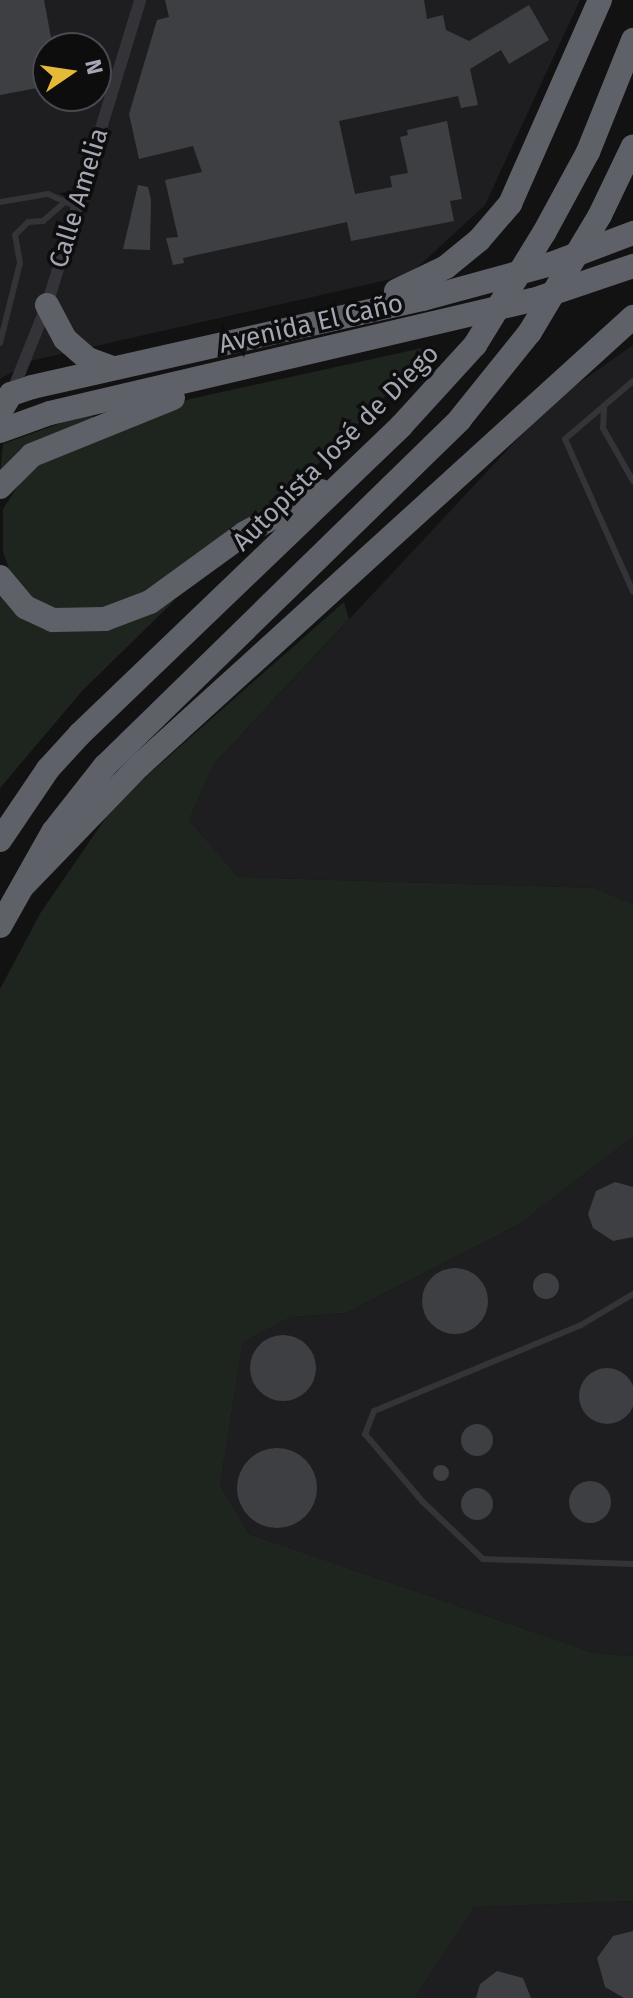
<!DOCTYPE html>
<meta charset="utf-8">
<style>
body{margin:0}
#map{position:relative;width:633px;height:1998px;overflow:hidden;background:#121213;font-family:"Fira Sans",sans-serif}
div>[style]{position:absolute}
.built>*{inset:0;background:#1e1e20}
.green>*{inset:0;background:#1e251f}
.building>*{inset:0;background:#3e3f43}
.round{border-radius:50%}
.lane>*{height:6px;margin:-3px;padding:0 3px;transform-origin:3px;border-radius:3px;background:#333338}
.street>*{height:12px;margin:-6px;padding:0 6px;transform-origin:6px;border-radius:6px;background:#333338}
.highway>*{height:24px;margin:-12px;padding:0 12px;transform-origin:12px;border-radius:12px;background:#5f6168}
.highway-bridge>*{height:24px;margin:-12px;padding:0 12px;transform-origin:12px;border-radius:12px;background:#5f6168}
span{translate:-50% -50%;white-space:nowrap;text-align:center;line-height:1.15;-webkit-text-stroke:7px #0d0d0e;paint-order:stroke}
.street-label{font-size:26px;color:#a4a7b3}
.north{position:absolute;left:32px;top:32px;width:80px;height:80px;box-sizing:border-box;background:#0d0d0e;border:2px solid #494b50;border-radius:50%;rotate:77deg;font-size:22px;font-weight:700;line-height:32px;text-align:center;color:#a4a7b3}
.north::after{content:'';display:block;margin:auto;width:28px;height:36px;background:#e5ba38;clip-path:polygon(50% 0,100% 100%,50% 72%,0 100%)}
</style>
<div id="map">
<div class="built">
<i style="clip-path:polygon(evenodd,0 0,580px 0,485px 205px,409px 275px,34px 360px,0 379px,0 0,48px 48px,96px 48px,96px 96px,48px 96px,48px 48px)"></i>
<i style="clip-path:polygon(633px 345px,633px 904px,594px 888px,238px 877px,189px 820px,214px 764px,552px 402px)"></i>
<i style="clip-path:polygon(633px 1137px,633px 1656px,594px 1653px,249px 1534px,220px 1485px,243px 1342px,291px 1317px,346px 1313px,519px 1224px)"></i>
<i style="clip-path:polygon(633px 1901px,633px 1998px,415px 1998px,474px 1907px)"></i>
</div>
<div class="green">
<i style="clip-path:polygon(436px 345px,297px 485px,249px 525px,127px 606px,62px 613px,26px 594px,12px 577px,3px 552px,3px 509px,33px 463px,190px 399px)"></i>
<i style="clip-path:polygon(91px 412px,94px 420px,0 474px,3px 444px)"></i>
<i style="clip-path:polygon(0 588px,107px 630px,175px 600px,82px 691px,0 788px)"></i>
<i style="clip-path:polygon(344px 602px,349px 619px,214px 764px,189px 820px,238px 877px,594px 888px,633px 904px,633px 1137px,519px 1224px,346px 1313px,291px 1317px,243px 1342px,220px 1485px,249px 1534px,594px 1653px,633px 1656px,633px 1901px,474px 1907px,415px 1998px,0 1998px,0 989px,41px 912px,116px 803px)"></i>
</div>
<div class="building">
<i style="clip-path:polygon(0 0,44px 0,53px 48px,48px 48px,48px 86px,0 95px)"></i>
<i style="clip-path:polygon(165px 0,424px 0,427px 19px,443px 15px,446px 30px,469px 41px,529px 5px,549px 40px,509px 64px,501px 50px,470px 69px,478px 105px,461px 108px,458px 96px,339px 121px,355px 194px,392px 187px,390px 176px,408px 173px,400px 137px,408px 135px,407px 130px,447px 121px,462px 199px,450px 201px,454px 221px,351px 241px,347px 222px,183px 258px,184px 263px,173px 265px,166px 238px,178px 237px,165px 180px,202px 172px,193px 146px,139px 159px,129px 114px,157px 20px,169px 17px)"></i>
<i style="clip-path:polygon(138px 185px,148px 187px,151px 200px,150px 250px,123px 249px)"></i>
<i style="clip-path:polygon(615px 1182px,633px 1187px,633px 1237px,613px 1241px,593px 1228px,588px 1214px,596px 1191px)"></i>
<i class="round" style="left:422px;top:1268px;width:66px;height:66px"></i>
<i class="round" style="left:533px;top:1273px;width:26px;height:26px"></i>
<i class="round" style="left:250px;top:1335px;width:66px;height:66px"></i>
<i class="round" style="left:579px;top:1368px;width:56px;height:56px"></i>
<i class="round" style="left:461px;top:1424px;width:32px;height:32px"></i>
<i class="round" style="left:237px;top:1448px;width:80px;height:80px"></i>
<i class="round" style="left:433px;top:1465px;width:16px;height:16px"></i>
<i class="round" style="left:569px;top:1481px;width:42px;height:42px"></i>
<i class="round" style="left:461px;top:1488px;width:32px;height:32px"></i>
<i style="clip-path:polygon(633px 1931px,633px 1998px,624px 1998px,605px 1987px,597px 1958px,613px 1936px)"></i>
<i style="clip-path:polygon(497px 1971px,523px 1978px,531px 1998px,476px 1998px,480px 1984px)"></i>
</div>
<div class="lane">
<i style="left:0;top:202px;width:49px;rotate:-9.5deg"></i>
<i style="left:48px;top:194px;width:32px;rotate:24deg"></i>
<i style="left:0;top:343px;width:82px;rotate:-76deg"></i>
<i style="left:20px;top:263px;width:28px;rotate:-100deg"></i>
<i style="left:15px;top:235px;width:18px;rotate:-45deg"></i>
<i style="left:28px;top:222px;width:15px;rotate:-4deg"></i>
<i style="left:43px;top:221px;width:29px;rotate:-41deg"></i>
<i style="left:633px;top:381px;width:89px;rotate:139.5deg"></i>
<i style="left:565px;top:439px;width:167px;rotate:66deg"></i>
<i style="left:604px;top:409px;width:19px;rotate:93deg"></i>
<i style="left:603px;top:428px;width:61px;rotate:60.5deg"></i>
<i style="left:633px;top:1294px;width:61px;rotate:149.2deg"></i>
<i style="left:581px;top:1325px;width:224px;rotate:157.4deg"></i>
<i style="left:374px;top:1411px;width:25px;rotate:111deg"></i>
<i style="left:365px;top:1434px;width:88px;rotate:49.6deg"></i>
<i style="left:422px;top:1501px;width:84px;rotate:43.6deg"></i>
<i style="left:483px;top:1559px;width:150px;rotate:1.9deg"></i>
</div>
<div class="street">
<i style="left:12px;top:392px;width:94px;rotate:-68.1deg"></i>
<i style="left:47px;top:305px;width:319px;rotate:-73deg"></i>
</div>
<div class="highway">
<i style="left:600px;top:215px;width:76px;rotate:-64.4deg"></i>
<i style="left:544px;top:233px;width:92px;rotate:-61.5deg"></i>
<i style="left:588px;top:152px;width:121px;rotate:-68.1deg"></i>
<i style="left:396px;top:291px;width:55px;rotate:-25.6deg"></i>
<i style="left:446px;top:267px;width:43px;rotate:-39.3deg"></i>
<i style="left:479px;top:240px;width:48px;rotate:-49.3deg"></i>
<i style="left:510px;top:204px;width:223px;rotate:-66.2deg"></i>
<i style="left:47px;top:305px;width:38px;rotate:62deg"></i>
<i style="left:65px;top:339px;width:30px;rotate:41deg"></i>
<i style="left:88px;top:359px;width:27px;rotate:20deg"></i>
<i style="left:0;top:412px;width:21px;rotate:-59deg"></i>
<i style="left:11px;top:394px;width:22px;rotate:-18deg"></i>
<i style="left:32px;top:387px;width:401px;rotate:-12.7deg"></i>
<i style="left:423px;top:299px;width:133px;rotate:-15.3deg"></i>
<i style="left:551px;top:264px;width:88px;rotate:-20.7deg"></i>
<i style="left:0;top:431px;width:53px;rotate:-19.8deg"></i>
<i style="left:50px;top:413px;width:496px;rotate:-13.2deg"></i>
<i style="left:533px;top:300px;width:106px;rotate:-18.8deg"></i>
<i style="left:0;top:487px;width:45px;rotate:-45deg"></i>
<i style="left:32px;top:455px;width:152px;rotate:-22deg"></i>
<i style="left:0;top:577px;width:39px;rotate:50deg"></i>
<i style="left:25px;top:607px;width:31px;rotate:25deg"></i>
<i style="left:53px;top:620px;width:52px;rotate:-1.1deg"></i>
<i style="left:105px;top:619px;width:48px;rotate:-20.7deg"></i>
<i style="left:150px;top:602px;width:117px;rotate:-36deg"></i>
<i style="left:245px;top:533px;width:87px;rotate:-28.9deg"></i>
<i style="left:0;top:840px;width:86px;rotate:-55.9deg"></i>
<i style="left:48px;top:769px;width:47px;rotate:-47.6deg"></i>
<i style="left:80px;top:734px;width:445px;rotate:-43.8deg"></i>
<i style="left:401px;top:426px;width:110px;rotate:-47.6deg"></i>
<i style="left:25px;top:884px;width:164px;rotate:-46deg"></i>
<i style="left:139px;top:766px;width:668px;rotate:-42.27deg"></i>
<i style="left:0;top:926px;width:108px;rotate:-60.6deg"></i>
<i style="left:53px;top:832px;width:84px;rotate:-51.8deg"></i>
<i style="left:105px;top:766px;width:496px;rotate:-44.3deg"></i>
<i style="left:460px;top:419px;width:112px;rotate:-51.2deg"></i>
</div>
<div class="highway-bridge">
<i style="left:530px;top:332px;width:136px;rotate:-59.1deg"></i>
<i style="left:475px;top:345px;width:132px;rotate:-58.4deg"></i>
</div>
<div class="street-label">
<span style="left:79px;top:198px;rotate:-73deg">Calle Amelia</span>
<span style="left:311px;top:324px;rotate:-13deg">Avenida El Caño</span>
<span style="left:336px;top:448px;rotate:-45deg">Autopista José de Diego</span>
</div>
<div class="north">N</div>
</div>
